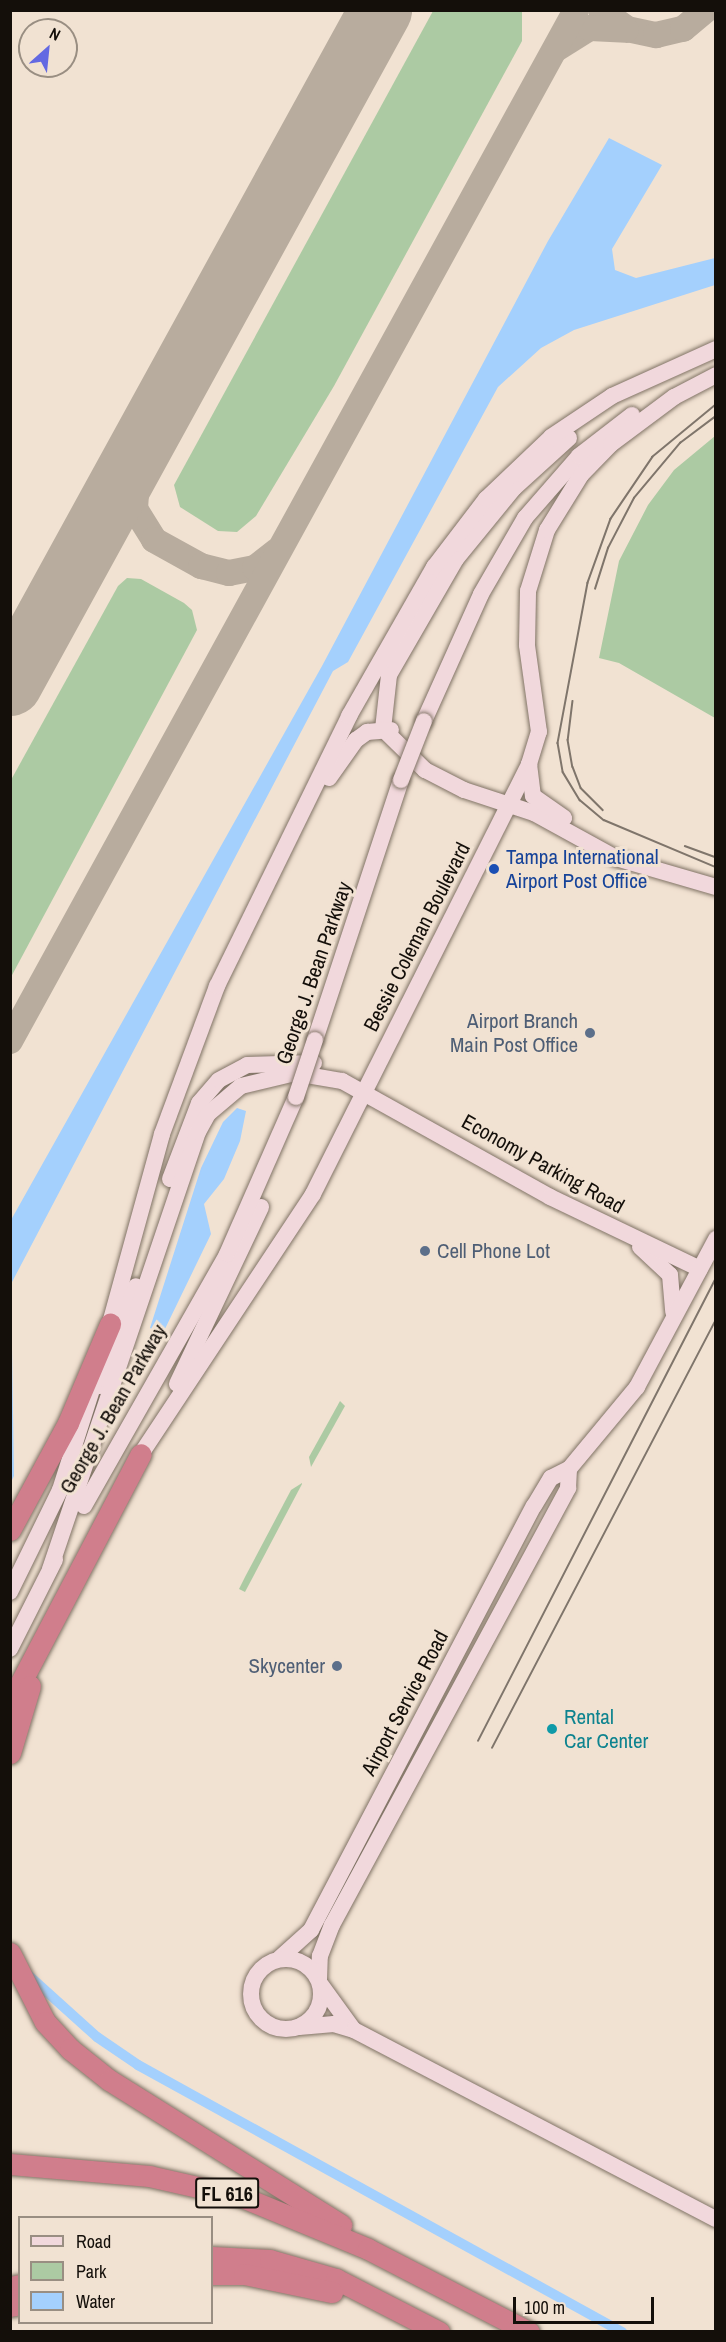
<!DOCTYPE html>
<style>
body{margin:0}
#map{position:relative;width:726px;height:2342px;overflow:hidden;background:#f1e2d2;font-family:"Archivo Narrow",sans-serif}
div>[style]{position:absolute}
.green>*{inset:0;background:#accaa3}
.water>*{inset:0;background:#a4d0fd}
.canal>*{height:10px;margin:-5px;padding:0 5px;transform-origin:5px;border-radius:5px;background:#a4d0fd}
.taxiway>*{height:26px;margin:-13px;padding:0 13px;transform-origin:13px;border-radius:13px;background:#b8ac9e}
.runway>*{height:63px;margin:-31.5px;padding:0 31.5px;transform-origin:31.5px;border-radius:31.5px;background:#b8ac9e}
.roads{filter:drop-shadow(0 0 2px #807365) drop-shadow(0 0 2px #807365)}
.secondary>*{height:16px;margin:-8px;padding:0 8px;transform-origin:8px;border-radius:8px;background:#f1d8dc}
.secondary>.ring{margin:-8px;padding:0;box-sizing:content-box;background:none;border:16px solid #f1d8dc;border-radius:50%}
.highway>*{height:21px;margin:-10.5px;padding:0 10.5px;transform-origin:10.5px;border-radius:10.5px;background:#d07e8c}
.tram>*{height:1.5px;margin:-0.75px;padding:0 0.75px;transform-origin:0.75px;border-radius:0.75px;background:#7f756b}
.bridges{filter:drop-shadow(0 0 2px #807365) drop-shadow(0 0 2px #807365)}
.secondary-bridge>*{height:16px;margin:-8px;padding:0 8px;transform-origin:8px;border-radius:8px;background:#f1d8dc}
.dots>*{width:16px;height:16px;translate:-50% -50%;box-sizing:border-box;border:3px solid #f1e2d2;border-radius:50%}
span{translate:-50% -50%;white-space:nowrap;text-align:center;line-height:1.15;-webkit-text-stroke:6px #f1e2d2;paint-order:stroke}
.shield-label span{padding:2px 4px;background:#f1e2d2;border:2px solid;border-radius:4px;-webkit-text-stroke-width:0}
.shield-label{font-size:20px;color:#140f0a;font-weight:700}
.transit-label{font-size:21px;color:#164399}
.left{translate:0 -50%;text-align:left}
.street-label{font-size:21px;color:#140f0a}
.service-label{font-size:21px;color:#4e5e75}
.right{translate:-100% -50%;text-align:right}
.culture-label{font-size:21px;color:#0d838f}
.frame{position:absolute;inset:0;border:12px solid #140f0a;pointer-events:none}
.legend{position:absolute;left:18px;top:2216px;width:195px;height:108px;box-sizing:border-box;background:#f1e2d2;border:2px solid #998e82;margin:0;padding:8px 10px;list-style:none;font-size:18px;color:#140f0a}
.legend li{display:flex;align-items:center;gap:12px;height:30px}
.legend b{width:30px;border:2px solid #998e82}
.north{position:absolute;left:18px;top:18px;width:60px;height:60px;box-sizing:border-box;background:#f1e2d2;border:2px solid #998e82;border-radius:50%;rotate:27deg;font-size:16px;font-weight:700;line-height:24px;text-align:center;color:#140f0a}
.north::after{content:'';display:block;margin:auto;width:21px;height:27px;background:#6369e2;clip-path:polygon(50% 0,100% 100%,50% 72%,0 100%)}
.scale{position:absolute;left:513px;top:2297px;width:141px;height:27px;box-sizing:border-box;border:3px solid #140f0a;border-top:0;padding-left:8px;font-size:18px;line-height:21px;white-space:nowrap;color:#140f0a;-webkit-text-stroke:4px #f1e2d2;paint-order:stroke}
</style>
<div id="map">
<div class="green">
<i style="clip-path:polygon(433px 11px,522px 11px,522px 41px,334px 386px,256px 516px,237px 532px,218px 531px,180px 507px,174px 485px)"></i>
<i style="clip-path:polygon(715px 436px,715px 718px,619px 663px,599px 658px,619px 561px,648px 505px,674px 470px)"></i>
<i style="clip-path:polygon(127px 578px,141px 579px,184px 603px,192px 610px,197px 630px,11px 977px,11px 780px,118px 586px)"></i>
<i style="clip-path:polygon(340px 1401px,345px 1406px,311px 1467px,309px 1457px)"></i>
<i style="clip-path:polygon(302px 1483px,302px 1484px,245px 1592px,239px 1589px,245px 1577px,291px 1490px)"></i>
</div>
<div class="water">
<i style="clip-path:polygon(609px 138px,662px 165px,612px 249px,615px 270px,636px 278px,715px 258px,715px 285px,574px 330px,541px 348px,498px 387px,348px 662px,333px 671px,11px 1284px,11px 1220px,322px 666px,548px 241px)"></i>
<i style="clip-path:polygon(237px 1108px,246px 1111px,240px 1141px,224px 1179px,204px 1204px,211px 1234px,163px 1333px,150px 1328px,201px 1168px,223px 1122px)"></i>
<i style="clip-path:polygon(11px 1285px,14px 1476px,11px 1482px,10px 1482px)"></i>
</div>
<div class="canal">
<i style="left:27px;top:1974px;width:94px;rotate:42deg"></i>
<i style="left:97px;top:2037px;width:50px;rotate:34.3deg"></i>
<i style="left:138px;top:2065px;width:553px;rotate:28.88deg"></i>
</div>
<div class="taxiway">
<i style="left:601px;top:10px;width:32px;rotate:36deg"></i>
<i style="left:627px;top:29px;width:30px;rotate:12deg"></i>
<i style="left:656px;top:35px;width:28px;rotate:-13deg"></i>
<i style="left:683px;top:29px;width:30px;rotate:-40deg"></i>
<i style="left:556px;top:49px;width:40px;rotate:-32deg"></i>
<i style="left:590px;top:28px;width:36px;rotate:3deg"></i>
<i style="left:139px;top:450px;width:59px;rotate:93.9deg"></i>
<i style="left:135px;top:509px;width:36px;rotate:58deg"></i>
<i style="left:154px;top:540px;width:54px;rotate:29deg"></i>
<i style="left:201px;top:566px;width:29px;rotate:14deg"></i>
<i style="left:229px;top:573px;width:26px;rotate:-11deg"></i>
<i style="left:255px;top:568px;width:28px;rotate:-38deg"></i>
<i style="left:10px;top:1041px;width:1176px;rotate:-61.23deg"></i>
</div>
<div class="runway">
<i style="left:10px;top:684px;width:769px;rotate:-61.23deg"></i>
</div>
<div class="roads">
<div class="secondary">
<i style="left:569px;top:438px;width:74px;rotate:137.7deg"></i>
<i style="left:514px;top:488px;width:92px;rotate:129.2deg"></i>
<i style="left:456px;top:559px;width:134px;rotate:120deg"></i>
<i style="left:389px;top:675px;width:54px;rotate:96.3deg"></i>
<i style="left:383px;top:729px;width:59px;rotate:44.3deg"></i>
<i style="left:425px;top:770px;width:44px;rotate:27.1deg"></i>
<i style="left:464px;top:790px;width:74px;rotate:18.2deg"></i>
<i style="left:534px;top:813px;width:94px;rotate:28.8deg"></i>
<i style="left:616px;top:858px;width:104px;rotate:16.2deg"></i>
<i style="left:424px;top:721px;width:139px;rotate:-65.8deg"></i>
<i style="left:481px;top:594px;width:88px;rotate:-59.9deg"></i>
<i style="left:525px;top:518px;width:82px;rotate:-48.9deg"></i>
<i style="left:579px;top:456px;width:67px;rotate:-37.7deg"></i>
<i style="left:529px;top:764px;width:32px;rotate:83deg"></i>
<i style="left:533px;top:796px;width:38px;rotate:35deg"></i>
<i style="left:329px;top:778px;width:47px;rotate:-54.6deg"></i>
<i style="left:356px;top:740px;width:14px;rotate:-36deg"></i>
<i style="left:367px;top:732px;width:24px;rotate:-5deg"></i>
<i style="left:315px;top:1040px;width:274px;rotate:-71.7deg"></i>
<i style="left:170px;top:1179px;width:81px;rotate:-69.1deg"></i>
<i style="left:199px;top:1103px;width:30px;rotate:-49deg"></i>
<i style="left:219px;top:1080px;width:32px;rotate:-28deg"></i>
<i style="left:247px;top:1065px;width:67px;rotate:-1.7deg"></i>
<i style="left:640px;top:1247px;width:41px;rotate:43deg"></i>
<i style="left:670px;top:1275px;width:37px;rotate:85deg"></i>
<i style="left:107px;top:1334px;width:207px;rotate:-74.6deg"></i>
<i style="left:162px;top:1134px;width:158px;rotate:-69.6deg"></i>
<i style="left:217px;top:986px;width:301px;rotate:-63.9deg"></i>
<i style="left:349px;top:716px;width:172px;rotate:-60.3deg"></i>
<i style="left:434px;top:567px;width:86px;rotate:-52.6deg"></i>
<i style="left:486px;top:499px;width:90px;rotate:-43.6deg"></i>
<i style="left:551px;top:437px;width:73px;rotate:-33.9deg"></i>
<i style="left:612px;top:396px;width:114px;rotate:-24.3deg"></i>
<i style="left:177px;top:1384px;width:196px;rotate:-64.6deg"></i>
<i style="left:100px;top:1386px;width:106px;rotate:-70.2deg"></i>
<i style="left:141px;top:1454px;width:312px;rotate:-56.5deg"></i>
<i style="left:313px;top:1194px;width:481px;rotate:-63.3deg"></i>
<i style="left:529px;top:764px;width:34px;rotate:-73deg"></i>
<i style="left:539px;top:732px;width:88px;rotate:-97.9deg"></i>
<i style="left:527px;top:645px;width:54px;rotate:-88.9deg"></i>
<i style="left:528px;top:591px;width:64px;rotate:-72.7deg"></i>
<i style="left:547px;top:530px;width:65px;rotate:-58.3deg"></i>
<i style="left:581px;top:475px;width:43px;rotate:-45.9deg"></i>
<i style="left:611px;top:444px;width:79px;rotate:-36.7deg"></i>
<i style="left:674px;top:397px;width:47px;rotate:-27.6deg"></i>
<i style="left:84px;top:1506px;width:290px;rotate:-60.4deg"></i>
<i style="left:227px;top:1254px;width:171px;rotate:-66.3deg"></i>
<i style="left:50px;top:1569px;width:461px;rotate:-71.3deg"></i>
<i style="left:198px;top:1132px;width:21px;rotate:-61deg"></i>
<i style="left:208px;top:1114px;width:43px;rotate:-40.3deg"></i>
<i style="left:241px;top:1086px;width:56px;rotate:-13.5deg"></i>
<i style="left:295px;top:1073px;width:48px;rotate:9.7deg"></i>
<i style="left:342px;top:1081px;width:238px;rotate:29.1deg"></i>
<i style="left:550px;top:1197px;width:166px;rotate:25.6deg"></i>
<i style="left:10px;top:1592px;width:114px;rotate:-63.9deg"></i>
<i style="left:60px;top:1490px;width:125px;rotate:-72.3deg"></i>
<i style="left:10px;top:1649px;width:100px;rotate:-63.2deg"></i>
<i style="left:280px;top:1958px;width:42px;rotate:-42.1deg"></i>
<i style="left:311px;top:1930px;width:479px;rotate:-62.3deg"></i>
<i style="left:534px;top:1506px;width:33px;rotate:-59deg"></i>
<i style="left:551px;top:1478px;width:20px;rotate:-27deg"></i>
<i style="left:569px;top:1469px;width:107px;rotate:-50.3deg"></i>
<i style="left:637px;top:1387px;width:168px;rotate:-61.9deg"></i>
<i class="ring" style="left:251px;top:1959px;width:54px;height:54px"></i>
<i style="left:319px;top:1980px;width:24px;rotate:-88deg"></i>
<i style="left:320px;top:1956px;width:33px;rotate:-69deg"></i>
<i style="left:332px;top:1925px;width:497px;rotate:-61.6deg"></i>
<i style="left:568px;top:1488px;width:19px;rotate:-87deg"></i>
<i style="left:321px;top:1985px;width:54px;rotate:54deg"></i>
<i style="left:299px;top:2027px;width:35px;rotate:-5deg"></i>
<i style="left:334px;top:2024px;width:21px;rotate:17deg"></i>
<i style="left:354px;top:2030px;width:408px;rotate:27.6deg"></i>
</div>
<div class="highway">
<i style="left:10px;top:1530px;width:122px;rotate:-61.5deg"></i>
<i style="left:68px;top:1423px;width:108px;rotate:-67deg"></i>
<i style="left:10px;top:1703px;width:281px;rotate:-62.3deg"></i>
<i style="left:10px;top:1753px;width:70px;rotate:-73.4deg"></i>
<i style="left:10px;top:1953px;width:77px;rotate:63.1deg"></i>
<i style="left:45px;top:2022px;width:37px;rotate:47deg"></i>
<i style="left:70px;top:2049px;width:50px;rotate:38.5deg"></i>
<i style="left:109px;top:2080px;width:274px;rotate:32deg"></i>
<i style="left:10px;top:2164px;width:140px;rotate:4.9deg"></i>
<i style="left:149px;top:2176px;width:95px;rotate:12.7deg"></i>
<i style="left:242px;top:2197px;width:136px;rotate:22.4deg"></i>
<i style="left:368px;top:2249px;width:181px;rotate:27.3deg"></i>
<i style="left:212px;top:2257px;width:58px;rotate:3deg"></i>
<i style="left:270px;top:2260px;width:69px;rotate:16.1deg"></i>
<i style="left:336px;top:2279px;width:116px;rotate:27.2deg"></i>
<i style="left:212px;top:2274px;width:32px"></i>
<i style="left:244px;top:2274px;width:90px;rotate:11.6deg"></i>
<i style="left:10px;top:2287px;width:10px;rotate:-11deg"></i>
<i style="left:10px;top:2306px;width:10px;rotate:-11deg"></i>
</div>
</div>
<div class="tram">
<i style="left:716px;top:405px;width:82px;rotate:140.5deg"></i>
<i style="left:653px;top:457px;width:75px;rotate:124.1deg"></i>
<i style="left:611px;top:519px;width:68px;rotate:109.8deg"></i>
<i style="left:588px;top:583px;width:163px;rotate:100.6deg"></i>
<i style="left:558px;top:743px;width:29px;rotate:80deg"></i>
<i style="left:563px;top:772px;width:33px;rotate:59deg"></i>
<i style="left:580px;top:800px;width:31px;rotate:40deg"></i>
<i style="left:604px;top:820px;width:121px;rotate:22.8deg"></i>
<i style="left:595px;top:589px;width:43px;rotate:-72.4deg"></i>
<i style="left:608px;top:548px;width:56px;rotate:-62.5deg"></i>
<i style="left:634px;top:498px;width:72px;rotate:-50.1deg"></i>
<i style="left:680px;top:443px;width:45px;rotate:-36.9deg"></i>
<i style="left:573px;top:701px;width:39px;rotate:97deg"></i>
<i style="left:568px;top:740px;width:27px;rotate:80deg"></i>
<i style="left:573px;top:767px;width:22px;rotate:69deg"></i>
<i style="left:581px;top:788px;width:31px;rotate:45deg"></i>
<i style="left:685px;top:846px;width:33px;rotate:20deg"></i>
<i style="left:478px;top:1741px;width:521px;rotate:-62.8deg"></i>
<i style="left:492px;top:1748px;width:483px;rotate:-62.4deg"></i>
</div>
<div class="bridges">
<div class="secondary-bridge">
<i style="left:401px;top:780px;width:63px;rotate:-68.7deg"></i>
<i style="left:296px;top:1097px;width:60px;rotate:-71.6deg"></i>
</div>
</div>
<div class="dots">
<i style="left:494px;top:869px;background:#1a4fb4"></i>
<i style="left:590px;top:1033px;background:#5c6f8a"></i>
<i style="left:425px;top:1251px;background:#5c6f8a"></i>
<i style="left:337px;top:1666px;background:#5c6f8a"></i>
<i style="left:552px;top:1729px;background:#0f9aa8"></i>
</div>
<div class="shield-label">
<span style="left:227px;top:2193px">FL 616</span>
</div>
<div class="transit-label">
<span class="left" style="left:506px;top:869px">Tampa International<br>Airport Post Office</span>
</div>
<div class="street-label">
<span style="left:417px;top:937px;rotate:-63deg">Bessie Coleman Boulevard</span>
<span style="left:314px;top:973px;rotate:-71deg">George J. Bean Parkway</span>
<span style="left:543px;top:1164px;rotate:29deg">Economy Parking Road</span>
<span style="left:113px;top:1409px;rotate:-60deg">George J. Bean Parkway</span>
<span style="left:405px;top:1703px;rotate:-62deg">Airport Service Road</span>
</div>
<div class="service-label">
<span class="right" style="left:578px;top:1033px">Airport Branch<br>Main Post Office</span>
<span class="left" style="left:437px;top:1251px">Cell Phone Lot</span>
<span class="right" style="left:325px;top:1666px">Skycenter</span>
</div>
<div class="culture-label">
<span class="left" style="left:564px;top:1729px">Rental<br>Car Center</span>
</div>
<div class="frame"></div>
<ul class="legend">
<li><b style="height:8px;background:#f1d8dc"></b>Road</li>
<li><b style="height:16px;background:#accaa3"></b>Park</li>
<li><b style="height:16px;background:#a4d0fd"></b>Water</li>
</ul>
<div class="north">N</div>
<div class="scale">100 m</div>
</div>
